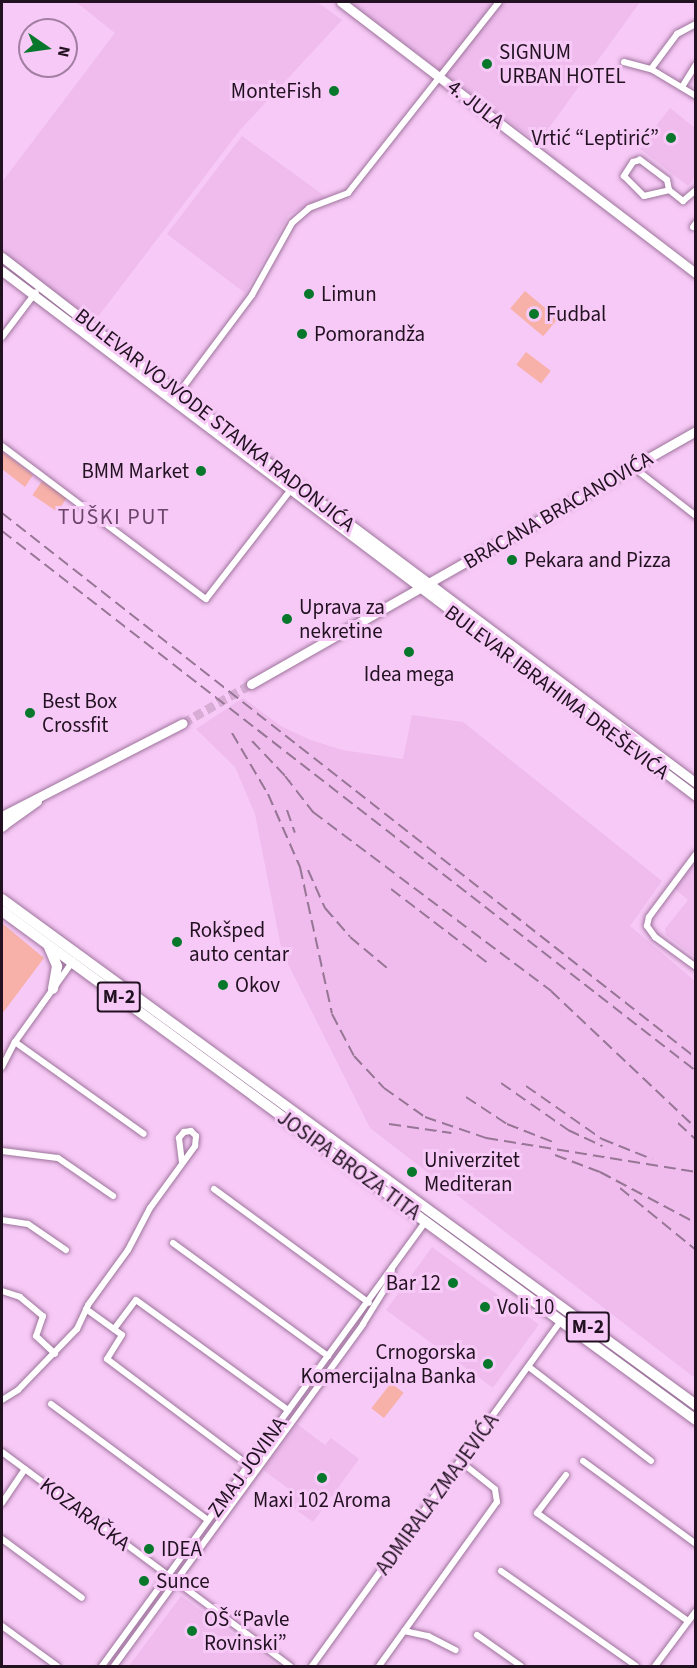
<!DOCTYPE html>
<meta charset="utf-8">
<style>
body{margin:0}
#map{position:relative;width:697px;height:1668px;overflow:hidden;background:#f7c9f6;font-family:"Source Sans 3",sans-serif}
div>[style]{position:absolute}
.built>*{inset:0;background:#efbced;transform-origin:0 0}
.green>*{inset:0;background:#f7b1a8;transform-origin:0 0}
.secondary-tunnel>*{height:9px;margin-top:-4.5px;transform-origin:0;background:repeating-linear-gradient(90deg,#d7add6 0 9px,transparent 0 13.5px)}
.roads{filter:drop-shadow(0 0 2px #9d749c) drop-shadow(0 0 2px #9d749c)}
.street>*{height:6px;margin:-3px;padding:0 3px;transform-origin:3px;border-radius:3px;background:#fff}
.secondary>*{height:9px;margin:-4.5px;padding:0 4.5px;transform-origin:4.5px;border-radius:4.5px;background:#fff}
.primary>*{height:10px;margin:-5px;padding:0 5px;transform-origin:5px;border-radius:5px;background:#fff}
.rail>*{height:2px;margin-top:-1px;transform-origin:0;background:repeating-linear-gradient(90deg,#967595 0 12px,transparent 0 18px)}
.dots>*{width:16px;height:16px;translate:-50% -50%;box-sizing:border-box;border:3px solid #f7c9f6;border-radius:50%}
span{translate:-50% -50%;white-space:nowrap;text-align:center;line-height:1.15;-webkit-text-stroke:6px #f7c9f6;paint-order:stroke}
.shield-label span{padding:2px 4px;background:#f7c9f6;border:2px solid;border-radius:4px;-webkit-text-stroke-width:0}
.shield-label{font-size:20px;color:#211121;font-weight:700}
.poi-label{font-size:21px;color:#211121}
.left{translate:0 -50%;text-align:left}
.right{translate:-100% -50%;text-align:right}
.street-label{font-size:21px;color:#211121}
.neighbourhood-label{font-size:22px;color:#6c456b;letter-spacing:1.5px}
.frame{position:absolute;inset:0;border:3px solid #211121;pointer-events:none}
.north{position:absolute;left:18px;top:18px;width:60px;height:60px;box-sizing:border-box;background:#f7c9f6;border:2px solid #a17fa1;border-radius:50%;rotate:103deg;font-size:16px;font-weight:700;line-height:24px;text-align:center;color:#211121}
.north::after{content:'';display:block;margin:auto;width:21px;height:27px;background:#06772b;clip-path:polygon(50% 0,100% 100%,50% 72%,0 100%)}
</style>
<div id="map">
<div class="built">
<i style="clip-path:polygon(76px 2px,317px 2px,342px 20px,240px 130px,94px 322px,2px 257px,2px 182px,115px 33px)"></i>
<i style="clip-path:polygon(348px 2px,640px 2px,538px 143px)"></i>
<i style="clip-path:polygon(670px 108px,695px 128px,695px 177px,688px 186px,639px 148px)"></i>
<i style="clip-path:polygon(242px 136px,326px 197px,289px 215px,245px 293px,167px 234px)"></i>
<i style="clip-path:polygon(243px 698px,281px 726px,308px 739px,342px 750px,403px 759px,412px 715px,463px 722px,662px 881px,630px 926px,695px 981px,695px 1378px,370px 1128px,282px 952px,255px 814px,235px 767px,196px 729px)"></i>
<i style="clip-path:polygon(695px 862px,695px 957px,666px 935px,665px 929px,688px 900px,675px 889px)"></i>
<i style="left:432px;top:1247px;width:132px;height:78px;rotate:36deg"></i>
<i style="clip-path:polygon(297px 1424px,325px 1445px,331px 1438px,359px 1459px,313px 1522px,284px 1501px,292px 1491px,263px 1470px)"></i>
<i style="clip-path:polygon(181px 1596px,278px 1666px,129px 1666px)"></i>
</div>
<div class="green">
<i style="left:525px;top:291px;width:43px;height:23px;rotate:40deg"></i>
<i style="left:526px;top:352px;width:31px;height:16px;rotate:37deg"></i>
<i style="clip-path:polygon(2px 451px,33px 475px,25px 487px,2px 469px)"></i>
<i style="left:42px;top:481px;width:30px;height:17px;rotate:34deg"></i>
<i style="clip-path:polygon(2px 923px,44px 958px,2px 1014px)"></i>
<i style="left:391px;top:1383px;width:16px;height:32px;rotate:38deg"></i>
</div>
<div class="secondary-tunnel">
<i style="left:183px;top:723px;width:78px;rotate:-29.8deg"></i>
</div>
<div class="roads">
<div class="street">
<i style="left:624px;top:62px;width:28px;rotate:15deg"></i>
<i style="left:651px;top:69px;width:52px;rotate:31deg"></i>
<i style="left:651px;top:69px;width:44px;rotate:-53.4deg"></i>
<i style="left:677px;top:34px;width:21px;rotate:-28deg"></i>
<i style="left:682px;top:87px;width:26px;rotate:-58deg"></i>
<i style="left:669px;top:190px;width:10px;rotate:-101deg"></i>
<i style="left:667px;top:180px;width:34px;rotate:-143deg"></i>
<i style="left:640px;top:160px;width:7px;rotate:164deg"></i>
<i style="left:633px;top:162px;width:17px;rotate:123deg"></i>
<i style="left:624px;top:176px;width:28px;rotate:45deg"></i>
<i style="left:644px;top:196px;width:26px;rotate:-13deg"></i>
<i style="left:669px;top:190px;width:18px;rotate:38deg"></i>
<i style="left:683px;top:201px;width:17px;rotate:-40deg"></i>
<i style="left:693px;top:227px;width:5px;rotate:-53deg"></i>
<i style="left:2px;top:337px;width:56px;rotate:-52.9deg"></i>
<i style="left:178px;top:394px;width:124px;rotate:-53.2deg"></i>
<i style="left:252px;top:295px;width:82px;rotate:-60.9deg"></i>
<i style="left:292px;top:223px;width:23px;rotate:-41deg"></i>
<i style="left:309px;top:208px;width:42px;rotate:-21deg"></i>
<i style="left:348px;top:193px;width:243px;rotate:-51.7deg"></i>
<i style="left:2px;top:446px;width:255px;rotate:36.9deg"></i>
<i style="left:206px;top:599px;width:142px;rotate:-52.2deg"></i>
<i style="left:633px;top:467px;width:80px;rotate:37.9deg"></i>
<i style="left:696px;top:854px;width:79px;rotate:126.7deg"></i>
<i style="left:649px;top:917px;width:9px;rotate:103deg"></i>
<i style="left:647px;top:926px;width:14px;rotate:54deg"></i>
<i style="left:655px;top:937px;width:51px;rotate:36.2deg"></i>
<i style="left:15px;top:1042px;width:158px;rotate:35.5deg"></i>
<i style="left:2px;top:1067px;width:28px;rotate:-63deg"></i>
<i style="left:15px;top:1042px;width:100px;rotate:-54.4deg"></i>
<i style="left:2px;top:1151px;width:56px;rotate:7.1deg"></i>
<i style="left:58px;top:1158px;width:67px;rotate:34.6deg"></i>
<i style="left:214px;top:1189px;width:192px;rotate:36.3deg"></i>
<i style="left:2px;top:1220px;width:26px;rotate:9deg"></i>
<i style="left:28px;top:1224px;width:46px;rotate:34.4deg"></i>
<i style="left:173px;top:1243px;width:192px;rotate:36.1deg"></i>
<i style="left:2px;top:1291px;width:19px;rotate:18deg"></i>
<i style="left:20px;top:1297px;width:30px;rotate:40deg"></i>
<i style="left:43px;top:1316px;width:21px;rotate:109deg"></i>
<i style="left:36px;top:1336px;width:26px;rotate:43deg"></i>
<i style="left:86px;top:1309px;width:44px;rotate:35.8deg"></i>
<i style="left:122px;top:1335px;width:28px;rotate:122deg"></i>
<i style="left:107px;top:1359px;width:176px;rotate:36.9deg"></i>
<i style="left:114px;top:1329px;width:36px;rotate:-53deg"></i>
<i style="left:136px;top:1300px;width:188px;rotate:35.9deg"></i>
<i style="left:529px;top:1367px;width:154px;rotate:37.6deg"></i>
<i style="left:2px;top:1400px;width:19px;rotate:-32deg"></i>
<i style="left:18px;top:1390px;width:85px;rotate:-46deg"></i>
<i style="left:77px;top:1329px;width:26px;rotate:-65deg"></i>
<i style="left:88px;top:1305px;width:68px;rotate:-54deg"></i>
<i style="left:128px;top:1250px;width:47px;rotate:-62.4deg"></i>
<i style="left:150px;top:1208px;width:77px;rotate:-54deg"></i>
<i style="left:195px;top:1146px;width:10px;rotate:-84deg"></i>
<i style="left:196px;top:1136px;width:7px;rotate:-135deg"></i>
<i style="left:191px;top:1131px;width:7px;rotate:172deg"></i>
<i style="left:184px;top:1132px;width:8px;rotate:130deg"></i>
<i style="left:179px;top:1138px;width:24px;rotate:83deg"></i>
<i style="left:51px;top:1404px;width:195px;rotate:36.5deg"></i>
<i style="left:2px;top:1452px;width:359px;rotate:36.6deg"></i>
<i style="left:583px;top:1461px;width:140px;rotate:36.3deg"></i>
<i style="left:566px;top:1475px;width:48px;rotate:127.3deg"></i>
<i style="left:537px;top:1513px;width:186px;rotate:35.6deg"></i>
<i style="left:2px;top:1503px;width:41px;rotate:-55.9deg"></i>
<i style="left:2px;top:1539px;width:99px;rotate:36.4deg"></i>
<i style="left:501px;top:1571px;width:165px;rotate:35.1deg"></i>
<i style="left:2px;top:1626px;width:68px;rotate:36deg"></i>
<i style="left:404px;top:1631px;width:25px;rotate:12deg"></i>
<i style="left:428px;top:1636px;width:31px;rotate:27deg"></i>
<i style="left:477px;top:1635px;width:54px;rotate:35.2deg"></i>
<i style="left:102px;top:1666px;width:550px;rotate:-53.94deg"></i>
<i style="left:114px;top:1666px;width:423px;rotate:-53.9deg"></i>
<i style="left:363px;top:1324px;width:53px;rotate:-58.1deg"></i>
<i style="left:391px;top:1279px;width:11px;rotate:-85deg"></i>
<i style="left:312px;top:1666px;width:425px;rotate:-54.2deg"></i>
<i style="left:379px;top:1666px;width:202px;rotate:-54.3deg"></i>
<i style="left:497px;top:1502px;width:13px;rotate:-99deg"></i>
<i style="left:495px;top:1489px;width:43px;rotate:-141.5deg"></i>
<i style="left:655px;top:1666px;width:69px;rotate:-53.3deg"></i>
</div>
<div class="secondary">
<i style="left:341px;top:2px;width:447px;rotate:37.4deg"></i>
<i style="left:2px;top:257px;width:351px;rotate:37.7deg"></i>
<i style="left:280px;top:472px;width:519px;rotate:36.78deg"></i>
<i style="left:2px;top:271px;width:870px;rotate:37.11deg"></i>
<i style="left:251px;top:684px;width:512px;rotate:-29.62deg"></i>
<i style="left:2px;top:816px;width:203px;rotate:-27.2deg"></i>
<i style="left:2px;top:826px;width:43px;rotate:-35.5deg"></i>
</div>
<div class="primary">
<i style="left:2px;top:827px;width:3px;rotate:-45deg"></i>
<i style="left:2px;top:899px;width:859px;rotate:36.1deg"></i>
<i style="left:2px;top:911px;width:861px;rotate:36.26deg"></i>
<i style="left:49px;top:947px;width:21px;rotate:67deg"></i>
<i style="left:57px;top:966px;width:23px;rotate:100deg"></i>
</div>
</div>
<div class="rail">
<i style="left:2px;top:513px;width:882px;rotate:38.14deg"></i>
<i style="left:2px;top:531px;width:879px;rotate:37.89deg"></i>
<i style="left:232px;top:733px;width:71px;rotate:59.5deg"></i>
<i style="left:268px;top:794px;width:80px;rotate:66.3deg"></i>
<i style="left:300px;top:867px;width:150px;rotate:77.7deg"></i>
<i style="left:332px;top:1014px;width:47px;rotate:62.4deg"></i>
<i style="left:354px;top:1056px;width:44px;rotate:46.8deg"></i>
<i style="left:384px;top:1088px;width:50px;rotate:35.3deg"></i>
<i style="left:425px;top:1117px;width:65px;rotate:19deg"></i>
<i style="left:486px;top:1138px;width:213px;rotate:9.2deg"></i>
<i style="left:252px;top:741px;width:55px;rotate:46.5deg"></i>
<i style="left:285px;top:776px;width:46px;rotate:52.1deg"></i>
<i style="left:313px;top:812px;width:298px;rotate:36.9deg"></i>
<i style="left:551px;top:991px;width:199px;rotate:43.4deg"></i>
<i style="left:287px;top:810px;width:24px;rotate:71deg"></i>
<i style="left:308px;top:870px;width:42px;rotate:65.9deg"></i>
<i style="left:325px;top:908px;width:38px;rotate:49deg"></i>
<i style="left:350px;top:937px;width:48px;rotate:40deg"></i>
<i style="left:391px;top:889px;width:123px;rotate:37.4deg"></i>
<i style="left:501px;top:1083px;width:82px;rotate:35deg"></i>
<i style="left:568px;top:1130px;width:38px;rotate:25deg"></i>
<i style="left:526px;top:1086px;width:93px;rotate:34.9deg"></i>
<i style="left:602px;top:1139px;width:54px;rotate:21.8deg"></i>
<i style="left:466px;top:1097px;width:49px;rotate:33.4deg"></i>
<i style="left:507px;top:1124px;width:49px;rotate:21.4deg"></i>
<i style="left:678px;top:1123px;width:25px;rotate:43deg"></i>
<i style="left:389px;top:1124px;width:63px;rotate:8.3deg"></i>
<i style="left:555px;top:1155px;width:48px;rotate:20.7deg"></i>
<i style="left:600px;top:1172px;width:109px;rotate:28deg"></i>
<i style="left:620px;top:1188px;width:98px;rotate:39.2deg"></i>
</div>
<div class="dots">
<i style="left:487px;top:64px;background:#06772b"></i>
<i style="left:334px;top:91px;background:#06772b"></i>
<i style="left:671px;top:138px;background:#06772b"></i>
<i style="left:309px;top:294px;background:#06772b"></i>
<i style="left:534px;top:314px;background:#06772b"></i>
<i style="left:302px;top:334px;background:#06772b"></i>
<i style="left:201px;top:471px;background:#06772b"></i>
<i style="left:512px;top:560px;background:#06772b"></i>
<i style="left:287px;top:619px;background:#06772b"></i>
<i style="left:409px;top:652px;background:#06772b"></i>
<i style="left:30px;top:713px;background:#06772b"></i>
<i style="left:177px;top:942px;background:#06772b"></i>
<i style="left:223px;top:985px;background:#06772b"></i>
<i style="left:412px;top:1172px;background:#06772b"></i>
<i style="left:453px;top:1283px;background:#06772b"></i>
<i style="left:485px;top:1307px;background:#06772b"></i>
<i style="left:488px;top:1364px;background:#06772b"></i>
<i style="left:322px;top:1478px;background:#06772b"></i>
<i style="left:149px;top:1549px;background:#06772b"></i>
<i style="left:144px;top:1581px;background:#06772b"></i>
<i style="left:192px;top:1631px;background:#06772b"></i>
</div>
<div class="shield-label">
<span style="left:119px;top:997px">M-2</span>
<span style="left:588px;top:1327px">M-2</span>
</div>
<div class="poi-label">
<span class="left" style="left:499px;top:64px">SIGNUM<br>URBAN HOTEL</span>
<span class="right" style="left:322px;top:91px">MonteFish</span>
<span class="right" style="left:659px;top:138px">Vrtić “Leptirić”</span>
<span class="left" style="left:321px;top:294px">Limun</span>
<span class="left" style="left:546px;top:314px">Fudbal</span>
<span class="left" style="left:314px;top:334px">Pomorandža</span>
<span class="right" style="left:189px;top:471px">BMM Market</span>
<span class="left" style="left:524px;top:560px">Pekara and Pizza</span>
<span class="left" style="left:299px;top:619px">Uprava za<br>nekretine</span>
<span style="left:409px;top:674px">Idea mega</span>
<span class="left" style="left:42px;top:713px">Best Box<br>Crossfit</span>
<span class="left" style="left:189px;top:942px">Rokšped<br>auto centar</span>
<span class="left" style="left:235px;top:985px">Okov</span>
<span class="left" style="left:424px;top:1172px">Univerzitet<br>Mediteran</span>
<span class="right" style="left:441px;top:1283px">Bar 12</span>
<span class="left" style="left:497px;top:1307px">Voli 10</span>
<span class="right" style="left:476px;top:1364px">Crnogorska<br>Komercijalna Banka</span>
<span style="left:322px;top:1500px">Maxi 102 Aroma</span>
<span class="left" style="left:161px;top:1549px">IDEA</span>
<span class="left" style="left:156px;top:1581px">Sunce</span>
<span class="left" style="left:204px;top:1631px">OŠ “Pavle<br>Rovinski”</span>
</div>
<div class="street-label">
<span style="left:476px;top:104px;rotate:38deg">4. JULA</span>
<span style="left:215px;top:420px;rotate:38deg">BULEVAR VOJVODE STANKA RADONJIĆA</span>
<span style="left:558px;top:510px;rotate:-30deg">BRACANA BRACANOVIĆA</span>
<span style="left:557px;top:692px;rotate:37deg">BULEVAR IBRAHIMA DREŠEVIĆA</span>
<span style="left:349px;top:1165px;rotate:36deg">JOSIPA BROZA TITA</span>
<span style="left:247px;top:1467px;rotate:-54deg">ZMAJ JOVINA</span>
<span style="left:437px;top:1494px;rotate:-54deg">ADMIRALA ZMAJEVIĆA</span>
<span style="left:85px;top:1514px;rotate:37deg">KOZARAČKA</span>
</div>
<div class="neighbourhood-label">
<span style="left:114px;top:518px">TUŠKI PUT</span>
</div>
<div class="frame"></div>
<div class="north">N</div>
</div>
